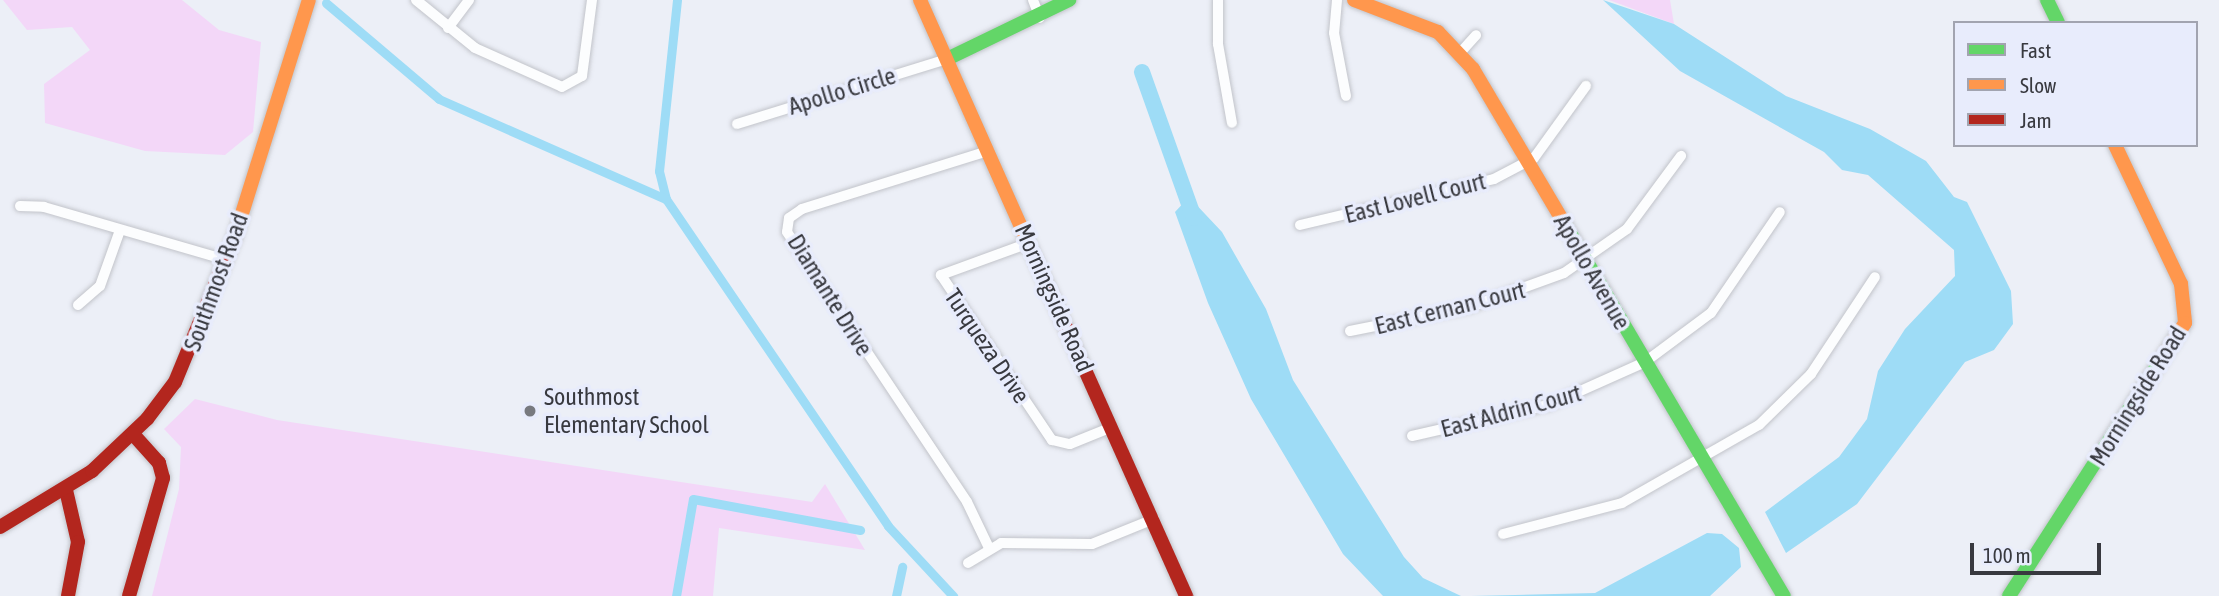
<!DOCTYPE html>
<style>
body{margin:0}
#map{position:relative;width:2219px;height:596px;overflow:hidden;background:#eceff7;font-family:"Asap Condensed",sans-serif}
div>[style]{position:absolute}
.green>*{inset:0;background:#f3d7f8}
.water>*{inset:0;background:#9edcf6}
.canal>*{height:9px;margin:-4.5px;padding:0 4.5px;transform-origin:4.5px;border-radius:4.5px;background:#9edcf6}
.river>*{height:16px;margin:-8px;padding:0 8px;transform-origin:8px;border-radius:8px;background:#9edcf6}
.roads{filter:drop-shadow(0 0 2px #c2c4ca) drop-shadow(0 0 2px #c2c4ca)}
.street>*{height:10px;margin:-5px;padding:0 5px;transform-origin:5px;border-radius:5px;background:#fcfdfe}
.fast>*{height:14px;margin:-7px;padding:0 7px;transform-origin:7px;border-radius:7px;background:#63d668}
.slow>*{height:14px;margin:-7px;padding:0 7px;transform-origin:7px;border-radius:7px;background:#ff974d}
.jam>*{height:14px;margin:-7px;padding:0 7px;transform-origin:7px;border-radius:7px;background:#b3261e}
.dots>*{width:19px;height:19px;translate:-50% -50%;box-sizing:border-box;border:4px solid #e8ecfc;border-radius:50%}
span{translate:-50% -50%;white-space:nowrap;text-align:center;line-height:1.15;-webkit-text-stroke:7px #e8ecfc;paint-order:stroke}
.street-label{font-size:24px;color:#38393f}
.poi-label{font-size:24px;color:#38393f}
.left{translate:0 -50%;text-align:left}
.legend{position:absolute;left:1953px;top:21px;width:245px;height:126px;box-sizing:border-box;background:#e8ecfc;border:2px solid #a2a4b0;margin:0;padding:9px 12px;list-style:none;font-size:21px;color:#38393f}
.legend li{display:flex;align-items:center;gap:14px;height:35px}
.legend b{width:35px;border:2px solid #a2a4b0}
.scale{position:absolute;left:1970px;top:543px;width:131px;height:32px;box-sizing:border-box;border:4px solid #38393f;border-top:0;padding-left:9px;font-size:21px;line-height:24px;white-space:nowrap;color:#38393f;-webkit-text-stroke:5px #e8ecfc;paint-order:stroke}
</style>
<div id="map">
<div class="green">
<i style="clip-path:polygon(182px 0,219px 30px,261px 42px,253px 132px,225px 155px,145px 151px,45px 123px,44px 84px,90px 50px,72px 27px,27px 30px,3px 0)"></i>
<i style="clip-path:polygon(1609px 0,1670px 0,1674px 24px)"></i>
<i style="clip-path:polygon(195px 399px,277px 420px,812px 502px,825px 484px,865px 550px,719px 528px,713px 596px,152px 596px,179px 489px,181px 447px,164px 429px)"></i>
</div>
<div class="water">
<i style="clip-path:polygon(1603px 0,1674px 24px,1786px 96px,1870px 129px,1926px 161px,1954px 197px,1967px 202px,2011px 291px,2013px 324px,1994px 350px,1965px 362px,1857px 504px,1786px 553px,1765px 512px,1839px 457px,1867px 419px,1878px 371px,1905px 329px,1955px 276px,1954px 250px,1868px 175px,1842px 170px,1824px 152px,1680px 71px)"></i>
<i style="clip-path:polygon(1189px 197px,1222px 232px,1266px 309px,1293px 380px,1404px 557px,1423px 578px,1461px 596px,1383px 596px,1343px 554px,1251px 399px,1208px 303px,1175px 212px)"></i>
<i style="clip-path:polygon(1707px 533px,1722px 534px,1739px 548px,1741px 567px,1710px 596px,1471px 596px,1595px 593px)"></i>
</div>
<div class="canal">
<i style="left:677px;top:0;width:172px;rotate:96deg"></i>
<i style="left:659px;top:171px;width:29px;rotate:76deg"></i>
<i style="left:666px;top:199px;width:395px;rotate:55.8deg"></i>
<i style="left:888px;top:526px;width:96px;rotate:47.1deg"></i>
<i style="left:326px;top:3px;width:148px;rotate:40.3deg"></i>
<i style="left:439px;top:99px;width:248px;rotate:23.8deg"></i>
<i style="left:676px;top:596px;width:98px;rotate:-80.1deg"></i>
<i style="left:693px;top:499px;width:170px;rotate:10.5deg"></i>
<i style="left:896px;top:596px;width:30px;rotate:-78deg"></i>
</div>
<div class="river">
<i style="left:1142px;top:72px;width:155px;rotate:70.4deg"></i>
</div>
<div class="roads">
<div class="street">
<i style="left:416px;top:0;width:76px;rotate:39.1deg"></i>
<i style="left:475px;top:48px;width:95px;rotate:24.1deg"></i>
<i style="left:562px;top:87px;width:23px;rotate:-29deg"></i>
<i style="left:582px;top:76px;width:77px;rotate:-82.5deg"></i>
<i style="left:1033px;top:0;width:19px;rotate:69deg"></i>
<i style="left:1218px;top:0;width:44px;rotate:90deg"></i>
<i style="left:1218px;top:44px;width:80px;rotate:80deg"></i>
<i style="left:1337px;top:0;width:33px;rotate:95deg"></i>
<i style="left:1334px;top:33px;width:64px;rotate:79.2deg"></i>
<i style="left:448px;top:28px;width:35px;rotate:-53deg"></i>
<i style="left:1460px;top:53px;width:24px;rotate:-48deg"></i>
<i style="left:737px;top:124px;width:220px;rotate:-17.2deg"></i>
<i style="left:988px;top:151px;width:195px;rotate:162.7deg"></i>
<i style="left:802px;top:209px;width:16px;rotate:145deg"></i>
<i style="left:789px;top:218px;width:14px;rotate:98deg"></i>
<i style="left:787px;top:232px;width:324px;rotate:56.3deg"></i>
<i style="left:967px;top:502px;width:51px;rotate:64.4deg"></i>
<i style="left:20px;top:206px;width:24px;rotate:2deg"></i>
<i style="left:44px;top:207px;width:191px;rotate:16.2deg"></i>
<i style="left:1300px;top:225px;width:199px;rotate:-13.3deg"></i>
<i style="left:1494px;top:179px;width:45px;rotate:-27.7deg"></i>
<i style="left:1534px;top:158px;width:89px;rotate:-54.2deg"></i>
<i style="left:1029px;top:243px;width:94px;rotate:160deg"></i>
<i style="left:941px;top:275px;width:199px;rotate:56.1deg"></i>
<i style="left:1052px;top:440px;width:18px;rotate:13deg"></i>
<i style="left:1070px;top:444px;width:45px;rotate:-22deg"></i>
<i style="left:78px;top:305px;width:29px;rotate:-41deg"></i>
<i style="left:100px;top:286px;width:59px;rotate:-70.3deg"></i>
<i style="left:1350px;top:331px;width:122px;rotate:-11.3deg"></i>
<i style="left:1470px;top:307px;width:100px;rotate:-19.9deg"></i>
<i style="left:1564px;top:273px;width:77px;rotate:-34.9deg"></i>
<i style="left:1627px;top:229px;width:91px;rotate:-53.5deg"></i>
<i style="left:1412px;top:436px;width:140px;rotate:-12.8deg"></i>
<i style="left:1549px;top:405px;width:105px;rotate:-24.1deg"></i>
<i style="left:1645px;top:362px;width:82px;rotate:-36.6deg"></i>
<i style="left:1711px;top:313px;width:122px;rotate:-55.7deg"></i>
<i style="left:1503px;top:534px;width:123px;rotate:-14.6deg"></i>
<i style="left:1622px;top:503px;width:158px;rotate:-29.7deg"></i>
<i style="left:1759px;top:425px;width:73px;rotate:-44.4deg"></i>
<i style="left:1811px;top:374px;width:116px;rotate:-56.6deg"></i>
<i style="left:968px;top:563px;width:39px;rotate:-31deg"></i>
<i style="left:1001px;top:543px;width:91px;rotate:0.6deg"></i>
<i style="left:1092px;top:544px;width:67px;rotate:-22deg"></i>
</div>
<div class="fast">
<i style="left:2047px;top:0;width:25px;rotate:64deg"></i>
<i style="left:947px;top:59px;width:136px;rotate:-25.8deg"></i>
<i style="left:1564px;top:223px;width:433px;rotate:59.5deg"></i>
<i style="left:2009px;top:596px;width:288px;rotate:-57.2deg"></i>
</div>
<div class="slow">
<i style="left:920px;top:0;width:312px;rotate:66deg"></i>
<i style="left:1354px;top:0;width:90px;rotate:20.9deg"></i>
<i style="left:1438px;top:32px;width:51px;rotate:46.6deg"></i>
<i style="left:1473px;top:69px;width:179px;rotate:59.4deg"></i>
<i style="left:2115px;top:145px;width:154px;rotate:64.6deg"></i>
<i style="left:2181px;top:284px;width:39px;rotate:84deg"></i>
<i style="left:2185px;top:323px;width:37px;rotate:123deg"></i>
<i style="left:234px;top:239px;width:250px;rotate:-72.6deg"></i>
</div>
<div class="jam">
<i style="left:1047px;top:285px;width:341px;rotate:65.9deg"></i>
<i style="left:66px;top:490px;width:53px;rotate:77deg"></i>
<i style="left:78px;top:542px;width:55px;rotate:100.5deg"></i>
<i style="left:0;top:527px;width:108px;rotate:-31.3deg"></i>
<i style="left:92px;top:471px;width:76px;rotate:-43.4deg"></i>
<i style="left:147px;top:419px;width:46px;rotate:-52.9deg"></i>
<i style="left:175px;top:382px;width:155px;rotate:-67.6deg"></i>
<i style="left:129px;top:596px;width:123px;rotate:-73.9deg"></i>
<i style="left:163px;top:478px;width:16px;rotate:-105deg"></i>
<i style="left:159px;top:463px;width:39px;rotate:-132deg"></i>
</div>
</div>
<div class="dots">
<i style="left:530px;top:411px;background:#77797f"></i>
</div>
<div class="street-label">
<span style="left:842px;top:91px;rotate:-17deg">Apollo Circle</span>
<span style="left:1415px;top:198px;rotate:-14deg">East Lovell Court</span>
<span style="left:1592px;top:272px;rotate:60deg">Apollo Avenue</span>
<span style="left:216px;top:282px;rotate:-70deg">Southmost Road</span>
<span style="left:830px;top:295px;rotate:58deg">Diamante Drive</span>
<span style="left:1054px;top:298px;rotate:66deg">Morningside Road</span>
<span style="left:1450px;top:308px;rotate:-14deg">East Cernan Court</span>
<span style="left:987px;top:346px;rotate:56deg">Turqueza Drive</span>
<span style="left:2138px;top:396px;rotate:-58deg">Morningside Road</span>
<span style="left:1511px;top:411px;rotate:-15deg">East Aldrin Court</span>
</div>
<div class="poi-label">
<span class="left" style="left:544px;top:411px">Southmost<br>Elementary School</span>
</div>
<ul class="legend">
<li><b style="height:9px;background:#63d668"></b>Fast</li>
<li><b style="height:9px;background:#ff974d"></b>Slow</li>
<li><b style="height:9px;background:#b3261e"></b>Jam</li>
</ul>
<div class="scale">100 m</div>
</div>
